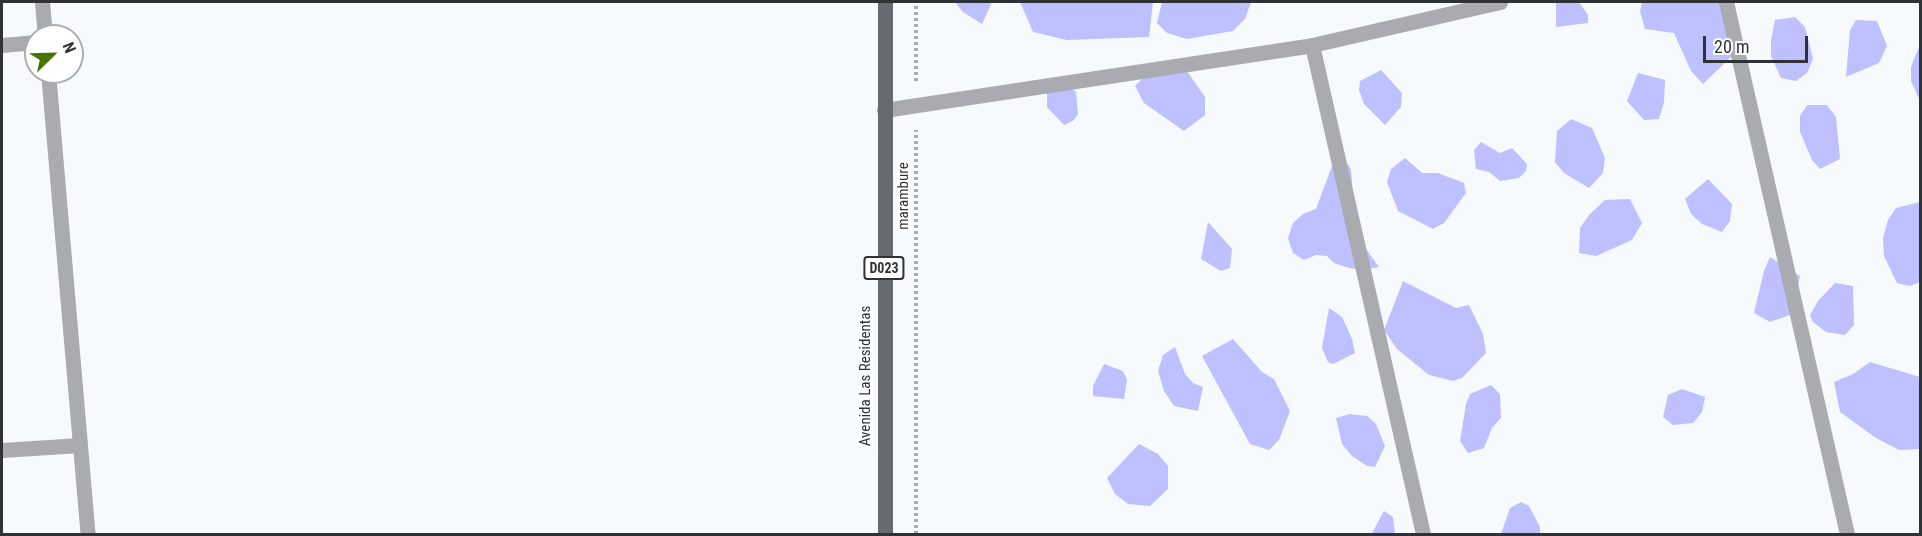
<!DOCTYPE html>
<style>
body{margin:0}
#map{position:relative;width:1922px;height:536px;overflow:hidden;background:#f6fafd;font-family:"Roboto Condensed",sans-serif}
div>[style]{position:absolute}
.forest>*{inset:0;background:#bec0ff}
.path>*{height:4px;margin-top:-2px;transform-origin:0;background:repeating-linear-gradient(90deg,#aaaeb1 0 3px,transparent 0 6px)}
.lane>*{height:15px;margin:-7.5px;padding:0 7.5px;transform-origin:7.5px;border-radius:7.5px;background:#a9abb0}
.street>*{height:15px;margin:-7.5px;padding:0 7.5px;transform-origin:7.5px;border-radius:7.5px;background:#a9abb0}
.primary>*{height:15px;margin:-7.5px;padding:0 7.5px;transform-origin:7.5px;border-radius:7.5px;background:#666b72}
span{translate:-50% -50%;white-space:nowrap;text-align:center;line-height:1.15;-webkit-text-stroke:6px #fff;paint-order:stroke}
.shield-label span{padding:2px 4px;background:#fff;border:2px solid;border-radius:4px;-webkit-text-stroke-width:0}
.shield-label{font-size:14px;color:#2f3336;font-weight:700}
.street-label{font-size:15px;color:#2f3336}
.frame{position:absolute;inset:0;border:3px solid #2f3336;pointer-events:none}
.north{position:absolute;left:24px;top:24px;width:60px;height:60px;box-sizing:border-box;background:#fff;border:2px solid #acadaf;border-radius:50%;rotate:67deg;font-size:16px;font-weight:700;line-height:24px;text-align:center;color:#2f3336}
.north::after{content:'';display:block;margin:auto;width:21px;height:27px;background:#427600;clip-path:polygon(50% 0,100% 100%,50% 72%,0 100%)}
.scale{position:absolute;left:1703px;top:36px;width:105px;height:27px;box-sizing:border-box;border:3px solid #2f3336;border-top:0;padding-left:8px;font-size:18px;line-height:21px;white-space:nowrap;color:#2f3336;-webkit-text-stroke:4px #fff;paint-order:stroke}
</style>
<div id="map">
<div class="forest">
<i style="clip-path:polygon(955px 2px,992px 2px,982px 24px,963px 12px)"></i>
<i style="clip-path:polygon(1020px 2px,1153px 2px,1149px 37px,1067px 40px,1033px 32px)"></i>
<i style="clip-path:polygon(1162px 2px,1251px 2px,1245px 19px,1233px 31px,1187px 39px,1167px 33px,1157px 23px)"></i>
<i style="clip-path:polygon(1556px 2px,1579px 2px,1588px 15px,1588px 23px,1556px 27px)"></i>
<i style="clip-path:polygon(1642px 2px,1723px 2px,1733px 55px,1703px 84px,1691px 71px,1674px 33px,1645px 29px,1640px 11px)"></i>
<i style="clip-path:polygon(1795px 17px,1805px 27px,1813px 59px,1807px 73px,1796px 81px,1781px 78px,1771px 56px,1771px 40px,1775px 20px)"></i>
<i style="clip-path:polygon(1856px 20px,1877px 21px,1887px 46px,1879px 63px,1846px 77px,1850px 30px)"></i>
<i style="clip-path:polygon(1920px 44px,1920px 101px,1911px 81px,1911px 67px)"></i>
<i style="clip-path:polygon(1182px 64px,1205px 97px,1205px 115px,1184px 131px,1144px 103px,1135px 86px,1146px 75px)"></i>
<i style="clip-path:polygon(1381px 70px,1402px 93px,1401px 107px,1385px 125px,1364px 104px,1359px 90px,1360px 81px)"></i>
<i style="clip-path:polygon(1638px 73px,1665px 80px,1664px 102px,1659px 119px,1644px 120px,1627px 101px)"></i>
<i style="clip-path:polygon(1062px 79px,1076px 92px,1078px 114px,1073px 121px,1064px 125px,1047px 107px,1047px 91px)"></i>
<i style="clip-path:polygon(1807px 105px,1827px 105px,1836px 117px,1840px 159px,1820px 169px,1812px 160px,1800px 132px,1800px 116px)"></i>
<i style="clip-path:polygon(1571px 119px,1592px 128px,1605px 158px,1603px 173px,1589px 188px,1564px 173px,1555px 162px,1557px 131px)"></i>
<i style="clip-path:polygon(1481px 142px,1500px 153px,1512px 148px,1527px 164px,1526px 171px,1519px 178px,1500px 181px,1489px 172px,1476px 169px,1474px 150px)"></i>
<i style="clip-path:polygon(1405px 158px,1422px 173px,1438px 173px,1464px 183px,1466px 193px,1444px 223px,1433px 229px,1398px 211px,1387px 182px,1391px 169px)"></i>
<i style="clip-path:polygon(1346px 162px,1351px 169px,1353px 197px,1361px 242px,1379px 267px,1365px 270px,1349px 268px,1334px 263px,1327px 256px,1316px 255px,1304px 260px,1293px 253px,1288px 238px,1293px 223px,1303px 214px,1316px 209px,1333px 163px)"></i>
<i style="clip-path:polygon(1708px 179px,1732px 204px,1730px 221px,1722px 232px,1702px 224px,1691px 214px,1685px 199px)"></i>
<i style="clip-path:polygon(1630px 199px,1642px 223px,1632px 240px,1596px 256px,1579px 253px,1580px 228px,1589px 215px,1605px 200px)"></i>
<i style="clip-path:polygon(1920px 202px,1920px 282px,1910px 286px,1897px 283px,1884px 256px,1883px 238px,1888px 220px,1896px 208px)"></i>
<i style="clip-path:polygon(1208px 222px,1232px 249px,1230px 268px,1221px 271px,1201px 259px)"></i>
<i style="clip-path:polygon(1770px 257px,1800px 276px,1794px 306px,1790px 315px,1770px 322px,1754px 313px,1764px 271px)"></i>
<i style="clip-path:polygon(1403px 281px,1456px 308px,1469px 305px,1483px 334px,1486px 353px,1462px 378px,1453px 381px,1429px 375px,1397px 349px,1384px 330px)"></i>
<i style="clip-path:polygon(1835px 283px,1853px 286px,1854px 325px,1845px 335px,1826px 332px,1813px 322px,1810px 315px,1818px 301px)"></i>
<i style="clip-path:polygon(1329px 308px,1342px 317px,1352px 339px,1355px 353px,1333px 364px,1328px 362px,1322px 348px)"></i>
<i style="clip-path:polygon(1233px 339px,1262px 372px,1274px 379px,1290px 411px,1279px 440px,1269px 450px,1250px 444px,1202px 356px)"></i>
<i style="clip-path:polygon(1175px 347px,1185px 374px,1193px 383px,1203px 387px,1198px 411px,1174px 406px,1164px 391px,1158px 371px,1163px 355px)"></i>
<i style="clip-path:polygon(1870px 362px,1920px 377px,1920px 449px,1899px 450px,1876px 438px,1840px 412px,1834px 382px,1853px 374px)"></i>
<i style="clip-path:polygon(1104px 364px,1123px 371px,1127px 380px,1124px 399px,1093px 396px,1093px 386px)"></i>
<i style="clip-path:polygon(1491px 385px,1500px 394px,1501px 418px,1492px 428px,1484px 448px,1468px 453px,1460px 441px,1466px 404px,1470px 394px)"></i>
<i style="clip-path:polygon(1682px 389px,1705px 397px,1702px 412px,1693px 423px,1673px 425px,1663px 417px,1668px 395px)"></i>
<i style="clip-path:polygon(1350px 414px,1367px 416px,1376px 424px,1385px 446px,1375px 467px,1367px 466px,1352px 456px,1342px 444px,1336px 418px)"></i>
<i style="clip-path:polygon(1139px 444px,1158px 454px,1168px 466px,1168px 489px,1150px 506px,1128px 504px,1115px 494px,1107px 478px)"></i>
<i style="clip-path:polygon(1521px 502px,1529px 506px,1540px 527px,1540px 534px,1501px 534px,1510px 508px)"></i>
<i style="clip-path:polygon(1384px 511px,1393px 517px,1395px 534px,1374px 534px,1372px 533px)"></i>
</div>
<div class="path">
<i style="left:916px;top:81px;width:79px;rotate:-90deg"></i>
<i style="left:916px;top:534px;width:404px;rotate:-90deg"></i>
</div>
<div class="lane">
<i style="left:2px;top:450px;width:78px;rotate:-3.7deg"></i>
</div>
<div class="street">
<i style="left:42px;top:2px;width:34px;rotate:85deg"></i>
<i style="left:1726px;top:2px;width:546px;rotate:77.19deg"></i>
<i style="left:2px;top:45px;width:34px;rotate:-5deg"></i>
<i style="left:1312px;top:45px;width:501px;rotate:77.21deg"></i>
<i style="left:48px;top:72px;width:464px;rotate:85.1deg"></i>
<i style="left:884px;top:110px;width:433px;rotate:-8.6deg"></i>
<i style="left:1312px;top:45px;width:193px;rotate:-12.9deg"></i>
</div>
<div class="primary">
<i style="left:885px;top:534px;width:532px;rotate:-90deg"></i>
</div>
<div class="shield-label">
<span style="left:884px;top:268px">D023</span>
</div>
<div class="street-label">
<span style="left:904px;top:196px;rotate:-90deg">marambure</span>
<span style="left:866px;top:376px;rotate:-90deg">Avenida Las Residentas</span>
</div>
<div class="frame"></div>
<div class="north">N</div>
<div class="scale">20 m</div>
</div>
